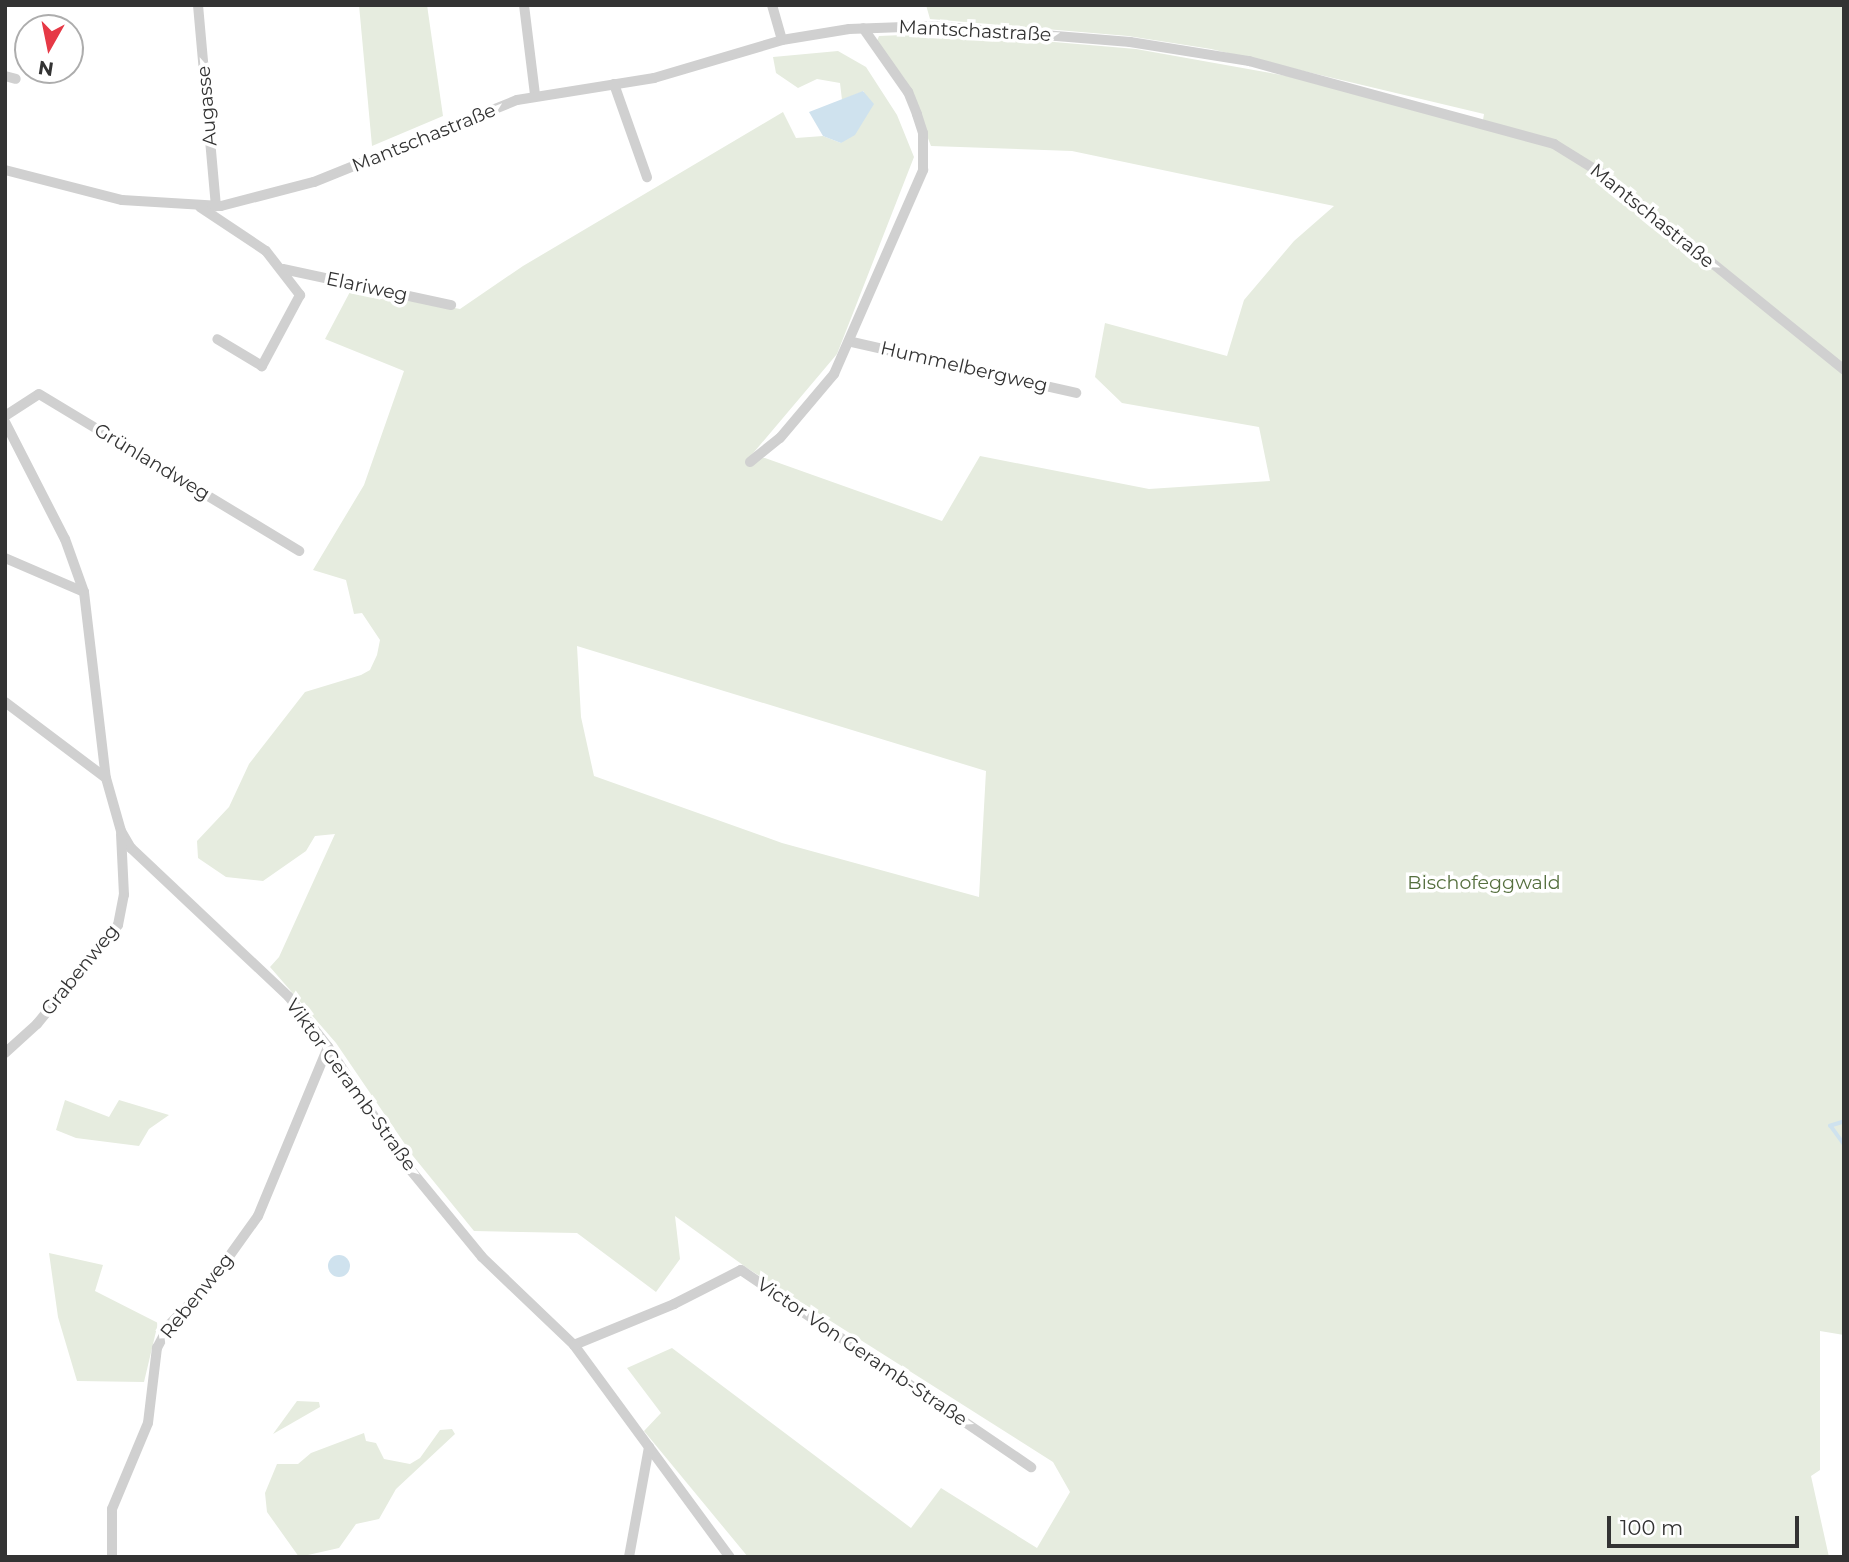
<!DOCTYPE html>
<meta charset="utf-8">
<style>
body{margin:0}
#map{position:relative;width:1849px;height:1562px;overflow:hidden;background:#fff;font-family:Montserrat,sans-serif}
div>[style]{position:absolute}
.green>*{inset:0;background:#e6ecdf}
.water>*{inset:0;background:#cfe2ee}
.round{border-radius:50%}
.stream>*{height:3.5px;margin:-1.75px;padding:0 1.75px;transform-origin:1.75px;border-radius:1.75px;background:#cfe2ee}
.street>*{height:10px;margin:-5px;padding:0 5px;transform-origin:5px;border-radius:5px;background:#d0d0d0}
span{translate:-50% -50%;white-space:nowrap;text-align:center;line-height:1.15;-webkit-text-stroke:7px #fff;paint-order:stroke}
.street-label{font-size:19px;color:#333}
.park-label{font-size:19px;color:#56703f}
.frame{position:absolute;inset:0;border:7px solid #333;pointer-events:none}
.north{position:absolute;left:14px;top:14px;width:70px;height:70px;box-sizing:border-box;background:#fff;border:2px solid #adadad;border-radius:50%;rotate:189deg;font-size:19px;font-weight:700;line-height:28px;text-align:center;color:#333}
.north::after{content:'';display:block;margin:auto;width:24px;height:32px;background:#e63946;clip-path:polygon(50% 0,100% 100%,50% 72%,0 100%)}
.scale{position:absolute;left:1607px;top:1516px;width:192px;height:32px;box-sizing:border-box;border:4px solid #333;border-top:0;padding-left:9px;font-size:21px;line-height:24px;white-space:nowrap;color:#333;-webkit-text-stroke:5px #fff;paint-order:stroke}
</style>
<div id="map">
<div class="green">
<i style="clip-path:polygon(359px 5px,427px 5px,443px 116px,372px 146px)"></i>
<i style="clip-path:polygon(evenodd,926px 5px,1844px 5px,1844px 1335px,1820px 1331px,1820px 1470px,1811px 1476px,1829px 1557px,748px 1557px,644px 1431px,661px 1413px,627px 1368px,672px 1348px,911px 1528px,941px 1488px,1037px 1548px,1070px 1492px,1053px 1462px,747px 1268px,675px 1216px,680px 1259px,656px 1292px,577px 1233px,474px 1231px,413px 1156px,336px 1043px,270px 967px,279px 957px,335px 834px,315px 836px,306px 851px,263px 881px,226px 877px,198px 858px,197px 841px,229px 807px,249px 764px,305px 692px,361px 675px,370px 670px,377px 655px,380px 640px,362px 613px,354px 614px,346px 580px,313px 570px,364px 485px,404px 371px,325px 339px,352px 288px,460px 309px,523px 266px,783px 112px,796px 138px,823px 136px,841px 143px,864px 91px,842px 100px,840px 83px,817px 79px,798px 88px,776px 73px,773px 57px,838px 51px,866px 67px,897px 115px,914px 157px,837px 354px,749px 458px,765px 458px,942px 521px,980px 456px,1149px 489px,1270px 481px,1259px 427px,1122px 403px,1095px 377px,1105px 323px,1227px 356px,1244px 300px,1294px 241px,1334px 206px,1072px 151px,931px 146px,905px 79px,876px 43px,879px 36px,950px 33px,1136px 49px,1287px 76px,1482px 126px,1484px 114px,1211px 49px,1128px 36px,930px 19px,926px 5px,577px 646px,986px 771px,979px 897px,782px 843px,594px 776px,581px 717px,577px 646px)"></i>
<i style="clip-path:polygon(65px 1100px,109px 1117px,119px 1100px,169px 1115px,149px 1129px,139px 1146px,76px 1138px,56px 1130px)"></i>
<i style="clip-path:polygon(49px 1253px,103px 1265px,95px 1291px,158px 1323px,144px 1382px,77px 1381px,58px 1317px)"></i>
<i style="clip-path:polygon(297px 1401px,319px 1402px,320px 1407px,273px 1434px)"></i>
<i style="clip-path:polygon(452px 1429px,455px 1434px,396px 1489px,379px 1519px,356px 1524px,339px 1548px,299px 1557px,267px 1512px,265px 1493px,277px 1464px,298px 1464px,311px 1453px,364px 1433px,366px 1441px,376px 1443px,384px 1459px,410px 1464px,420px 1458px,440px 1430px)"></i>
</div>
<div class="water">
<i style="clip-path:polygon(863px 91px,874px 104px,855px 135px,841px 143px,823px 136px,809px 112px)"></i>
<i class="round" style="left:328px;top:1255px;width:22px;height:22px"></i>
</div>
<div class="stream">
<i style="left:1844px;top:1122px;width:14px;rotate:163deg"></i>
<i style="left:1831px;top:1126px;width:22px;rotate:54deg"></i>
</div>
<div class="street">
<i style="left:198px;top:5px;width:202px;rotate:84.9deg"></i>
<i style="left:524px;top:5px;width:91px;rotate:83deg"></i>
<i style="left:772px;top:5px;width:36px;rotate:74deg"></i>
<i style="left:5px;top:76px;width:11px;rotate:15deg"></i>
<i style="left:614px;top:84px;width:99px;rotate:70.5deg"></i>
<i style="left:5px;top:170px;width:121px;rotate:14.4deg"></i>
<i style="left:122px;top:200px;width:99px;rotate:3.5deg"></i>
<i style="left:221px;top:206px;width:96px;rotate:-14.5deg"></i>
<i style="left:314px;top:182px;width:219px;rotate:-22deg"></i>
<i style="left:517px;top:100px;width:139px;rotate:-9.1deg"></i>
<i style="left:654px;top:78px;width:134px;rotate:-16.5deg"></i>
<i style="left:782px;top:40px;width:68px;rotate:-9.3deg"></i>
<i style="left:849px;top:29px;width:83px;rotate:-2.1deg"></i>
<i style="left:932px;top:26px;width:199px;rotate:4.6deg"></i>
<i style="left:1130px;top:42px;width:121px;rotate:9.1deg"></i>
<i style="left:1249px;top:61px;width:316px;rotate:15.2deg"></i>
<i style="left:1554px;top:144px;width:55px;rotate:31.7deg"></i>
<i style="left:1601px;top:173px;width:313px;rotate:39deg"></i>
<i style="left:200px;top:207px;width:79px;rotate:33.7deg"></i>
<i style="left:266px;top:251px;width:56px;rotate:52.3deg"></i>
<i style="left:300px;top:295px;width:81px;rotate:118.2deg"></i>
<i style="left:262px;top:366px;width:52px;rotate:-149deg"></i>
<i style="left:283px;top:269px;width:172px;rotate:12.1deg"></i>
<i style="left:852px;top:342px;width:230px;rotate:12.8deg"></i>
<i style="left:5px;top:416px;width:40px;rotate:-32.9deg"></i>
<i style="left:39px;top:394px;width:304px;rotate:31.1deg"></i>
<i style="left:5px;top:422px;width:131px;rotate:62.9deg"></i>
<i style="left:65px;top:539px;width:56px;rotate:70.3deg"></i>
<i style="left:84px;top:592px;width:187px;rotate:83.3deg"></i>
<i style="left:106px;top:778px;width:55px;rotate:74.2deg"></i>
<i style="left:121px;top:831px;width:20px;rotate:60deg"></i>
<i style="left:131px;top:848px;width:217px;rotate:43.3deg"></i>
<i style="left:289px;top:997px;width:63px;rotate:52deg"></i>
<i style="left:328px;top:1047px;width:138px;rotate:56.5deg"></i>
<i style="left:404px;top:1162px;width:123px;rotate:50.6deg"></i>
<i style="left:482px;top:1257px;width:127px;rotate:43.7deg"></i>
<i style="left:574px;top:1345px;width:263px;rotate:53.7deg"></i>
<i style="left:750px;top:462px;width:38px;rotate:-39deg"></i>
<i style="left:780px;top:438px;width:84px;rotate:-49.8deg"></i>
<i style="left:834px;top:374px;width:223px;rotate:-66.4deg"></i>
<i style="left:923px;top:170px;width:37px;rotate:-90deg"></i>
<i style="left:923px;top:133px;width:20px;rotate:-108deg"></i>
<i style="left:917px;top:114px;width:24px;rotate:-112deg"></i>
<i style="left:908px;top:92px;width:78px;rotate:-125.1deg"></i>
<i style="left:5px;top:558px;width:86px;rotate:23.3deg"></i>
<i style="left:5px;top:702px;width:126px;rotate:37deg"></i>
<i style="left:5px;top:1053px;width:43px;rotate:-42.2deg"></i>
<i style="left:37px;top:1024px;width:128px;rotate:-50.7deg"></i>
<i style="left:118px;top:925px;width:31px;rotate:-79deg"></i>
<i style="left:124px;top:895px;width:61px;rotate:-92.8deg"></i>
<i style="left:574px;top:1345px;width:108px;rotate:-22.3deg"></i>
<i style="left:674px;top:1304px;width:75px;rotate:-26.9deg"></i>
<i style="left:741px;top:1270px;width:351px;rotate:34.2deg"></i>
<i style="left:112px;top:1557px;width:48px;rotate:-90deg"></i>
<i style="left:112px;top:1509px;width:93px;rotate:-67.3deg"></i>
<i style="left:148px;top:1423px;width:76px;rotate:-83.2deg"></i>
<i style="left:157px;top:1348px;width:26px;rotate:-62deg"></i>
<i style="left:169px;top:1325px;width:59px;rotate:-45.7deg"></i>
<i style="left:210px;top:1283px;width:82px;rotate:-54.4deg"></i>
<i style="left:258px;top:1216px;width:183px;rotate:-67.5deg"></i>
<i style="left:629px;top:1557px;width:112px;rotate:-79.7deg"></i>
</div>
<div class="street-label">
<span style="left:975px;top:31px;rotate:3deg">Mantschastraße</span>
<span style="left:207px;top:106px;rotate:-95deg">Augasse</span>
<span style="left:424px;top:138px;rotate:-22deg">Mantschastraße</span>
<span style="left:1652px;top:216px;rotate:39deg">Mantschastraße</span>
<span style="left:367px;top:287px;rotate:12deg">Elariweg</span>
<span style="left:964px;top:367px;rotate:13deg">Hummelbergweg</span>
<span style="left:152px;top:462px;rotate:31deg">Grünlandweg</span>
<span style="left:80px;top:970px;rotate:-51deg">Grabenweg</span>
<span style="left:351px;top:1085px;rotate:54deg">Viktor Geramb-Straße</span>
<span style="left:197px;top:1296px;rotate:-51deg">Rebenweg</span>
<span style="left:862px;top:1352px;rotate:34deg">Victor Von Geramb-Straße</span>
</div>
<div class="park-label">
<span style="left:1484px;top:883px">Bischofeggwald</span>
</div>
<div class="frame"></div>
<div class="north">N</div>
<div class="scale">100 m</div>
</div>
